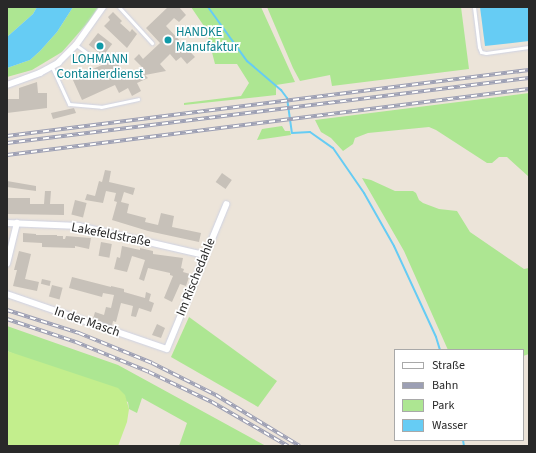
<!DOCTYPE html>
<meta charset="utf-8">
<style>
body{margin:0}
#map{position:relative;width:536px;height:453px;overflow:hidden;background:#ece4d9;font-family:"Source Sans 3",sans-serif}
div>[style]{position:absolute}
.green>*{inset:0;background:#ade692}
.pitch>*{inset:0;background:#c3ee8d}
.water>*{inset:0;background:#66ccf4}
.stream>*{height:2px;margin:-1px;padding:0 1px;transform-origin:1px;border-radius:1px;background:#66ccf4}
.building>*{inset:0;background:#c7c1b9;transform-origin:0 0}
.roads{filter:drop-shadow(0 0 1px #ced2e3) drop-shadow(0 0 1px #ced2e3)}
.lane>*{height:3px;margin:-1.5px;padding:0 1.5px;transform-origin:1.5px;border-radius:1.5px;background:#fff}
.street>*{height:5.5px;margin:-2.75px;padding:0 2.75px;transform-origin:2.75px;border-radius:2.75px;background:#fff}
.rail>*{height:3.5px;margin-top:-1.75px;transform-origin:0;background:repeating-linear-gradient(90deg,#fff 0 6px,#9c9fb4 0 12px);box-sizing:border-box;border-block:1px solid #9c9fb4}
.dots>*{width:11px;height:11px;translate:-50% -50%;box-sizing:border-box;border:2px solid #fff;border-radius:50%}
span{translate:-50% -50%;white-space:nowrap;text-align:center;line-height:1.15;-webkit-text-stroke:3.5px #fff;paint-order:stroke}
.culture-label{font-size:13px;color:#0d838f}
.left{translate:0 -50%;text-align:left}
.street-label{font-size:13px;color:#292929}
.frame{position:absolute;inset:0;border:8px solid #292929;pointer-events:none}
.legend{position:absolute;left:394px;top:349px;width:130px;height:92px;box-sizing:border-box;background:#fff;border:1px solid #a9a9a9;margin:0;padding:5px 7px;list-style:none;font-size:12px;color:#292929}
.legend li{display:flex;align-items:center;gap:8px;height:20px}
.legend b{width:20px;border:1px solid #a9a9a9}
</style>
<div id="map">
<div class="green">
<i style="clip-path:polygon(7px 7px,37px 7px,33px 14px,7px 37px)"></i>
<i style="clip-path:polygon(73px 7px,98px 7px,90px 20px,62px 52px,32px 70px,7px 77px,7px 68px,30px 60px,40px 51px,57px 32px)"></i>
<i style="clip-path:polygon(191px 7px,261px 7px,295px 82px,276px 85px,276px 95px,184px 105px,184px 103px,241px 96px,249px 83px,237px 64px,215px 64px,206px 29px)"></i>
<i style="clip-path:polygon(267px 7px,461px 7px,469px 69px,332px 86px,330px 75px,300px 81px,293px 68px)"></i>
<i style="clip-path:polygon(529px 93px,529px 177px,507px 157px,499px 157px,492px 163px,487px 163px,436px 130px,429px 127px,368px 133px,355px 138px,353px 144px,343px 151px,331px 138px,321px 132px,315px 120px)"></i>
<i style="clip-path:polygon(282px 126px,285px 131px,290px 131px,291px 135px,257px 140px,262px 129px)"></i>
<i style="clip-path:polygon(362px 178px,371px 180px,395px 191px,413px 191px,416px 193px,419px 200px,423px 203px,439px 209px,457px 211px,470px 232px,524px 269px,529px 268px,529px 354px,523px 356px,523px 350px,448px 350px,404px 251px)"></i>
<i style="clip-path:polygon(189px 317px,277px 381px,258px 407px,171px 357px)"></i>
<i style="clip-path:polygon(7px 326px,118px 365px,266px 446px,179px 446px,187px 423px,142px 398px,137px 413px,129px 409px,128px 402px,7px 351px)"></i>
</div>
<div class="pitch">
<i style="clip-path:polygon(7px 351px,118px 388px,125px 395px,129px 409px,127px 422px,118px 446px,7px 446px)"></i>
</div>
<div class="water">
<i style="clip-path:polygon(37px 7px,73px 7px,57px 32px,40px 51px,30px 60px,7px 68px,7px 37px,33px 14px)"></i>
<i style="clip-path:polygon(480px 7px,529px 7px,529px 41px,485px 46px)"></i>
</div>
<div class="stream">
<i style="left:208px;top:7px;width:67px;rotate:54.2deg"></i>
<i style="left:247px;top:61px;width:45px;rotate:40.5deg"></i>
<i style="left:281px;top:90px;width:10px;rotate:53deg"></i>
<i style="left:287px;top:98px;width:35px;rotate:82deg"></i>
<i style="left:292px;top:133px;width:18px;rotate:-3deg"></i>
<i style="left:310px;top:132px;width:28px;rotate:35deg"></i>
<i style="left:333px;top:148px;width:55px;rotate:55.4deg"></i>
<i style="left:364px;top:193px;width:61px;rotate:60.5deg"></i>
<i style="left:394px;top:246px;width:100px;rotate:65.2deg"></i>
<i style="left:436px;top:337px;width:14px;rotate:73deg"></i>
<i style="left:463px;top:440px;width:6px;rotate:81deg"></i>
</div>
<div class="building">
<i style="clip-path:polygon(168px 7px,179px 7px,186px 15px,179px 22px,174px 18px,166px 26px,195px 57px,187px 64px,181px 57px,176px 61px,170px 54px,160px 64px,166px 71px,145px 75px,148px 78px,137px 83px,141px 91px,132px 96px,128px 88px,119px 93px,115px 85px,82px 100px,72px 78px,116px 59px,124px 77px,144px 69px,134px 59px,139px 54px,143px 59px,160px 43px,146px 28px)"></i>
<i style="clip-path:polygon(113px 12px,122px 21px,120px 23px,130px 32px,132px 29px,137px 34px,127px 48px,104px 26px,110px 20px,108px 17px)"></i>
<i style="left:98px;top:33px;width:18px;height:15px;rotate:38deg"></i>
<i style="clip-path:polygon(37px 82px,38px 93px,47px 93px,47px 108px,7px 113px,7px 99px,19px 99px,19px 88px)"></i>
<i style="clip-path:polygon(74px 108px,76px 113px,53px 119px,51px 113px)"></i>
<i style="clip-path:polygon(105px 170px,111px 171px,109px 182px,135px 188px,133px 195px,124px 192px,121px 202px,129px 204px,127px 213px,146px 218px,145px 222px,158px 225px,161px 213px,174px 216px,172px 227px,201px 233px,199px 242px,148px 231px,112px 220px,117px 202px,114px 201px,116px 193px,106px 191px,103px 203px,85px 200px,87px 194px,95px 196px,99px 181px,102px 182px)"></i>
<i style="left:222px;top:173px;width:12px;height:11px;rotate:35deg"></i>
<i style="clip-path:polygon(7px 181px,36px 186px,36px 191px,7px 187px)"></i>
<i style="clip-path:polygon(45px 191px,51px 191px,50px 204px,64px 204px,64px 215px,7px 214px,7px 198px,30px 198px,30px 204px,44px 204px)"></i>
<i style="left:75px;top:200px;width:12px;height:15px;rotate:14deg"></i>
<i style="clip-path:polygon(23px 233px,36px 234px,36px 235px,57px 235px,57px 236px,63px 236px,63px 239px,65px 239px,66px 236px,91px 238px,89px 249px,75px 246px,75px 248px,42px 247px,42px 243px,23px 242px)"></i>
<i style="left:101px;top:242px;width:11px;height:14px;rotate:10deg"></i>
<i style="clip-path:polygon(122px 246px,140px 250px,140px 248px,153px 251px,153px 254px,183px 258px,181px 268px,184px 269px,183px 272px,190px 274px,186px 286px,180px 284px,172px 302px,164px 298px,173px 276px,170px 275px,170px 273px,148px 268px,144px 281px,139px 279px,145px 260px,132px 256px,127px 272px,114px 269px,117px 257px,120px 258px)"></i>
<i style="clip-path:polygon(19px 251px,31px 254px,25px 279px,39px 282px,37px 291px,13px 286px,17px 270px,14px 270px)"></i>
<i style="clip-path:polygon(72px 277px,111px 287px,111px 286px,124px 289px,124px 292px,145px 298px,146px 292px,151px 294px,149px 301px,154px 303px,151px 312px,139px 308px,136px 317px,131px 316px,133px 306px,121px 303px,116px 322px,113px 321px,112px 326px,93px 319px,95px 312px,104px 315px,106px 307px,111px 308px,114px 295px,103px 293px,102px 297px,69px 288px)"></i>
<i style="left:42px;top:279px;width:9px;height:5px;rotate:13deg"></i>
<i style="left:52px;top:285px;width:11px;height:12px;rotate:15deg"></i>
<i style="clip-path:polygon(157px 324px,165px 328px,161px 338px,152px 335px)"></i>
</div>
<div class="roads">
<div class="lane">
<i style="left:119px;top:7px;width:49px;rotate:47.5deg"></i>
<i style="left:474px;top:7px;width:40px;rotate:82.9deg"></i>
<i style="left:479px;top:47px;width:5px;rotate:68deg"></i>
<i style="left:481px;top:52px;width:5px;rotate:11deg"></i>
<i style="left:486px;top:53px;width:43px;rotate:-7.9deg"></i>
<i style="left:76px;top:45px;width:26px;rotate:36deg"></i>
<i style="left:97px;top:60px;width:8px;rotate:7deg"></i>
<i style="left:105px;top:61px;width:13px;rotate:-27deg"></i>
<i style="left:52px;top:67px;width:41px;rotate:65.3deg"></i>
<i style="left:69px;top:104px;width:32px;rotate:5deg"></i>
<i style="left:101px;top:107px;width:38px;rotate:-12deg"></i>
</div>
<div class="street">
<i style="left:7px;top:85px;width:35px;rotate:-20deg"></i>
<i style="left:40px;top:73px;width:21px;rotate:-29deg"></i>
<i style="left:58px;top:63px;width:25px;rotate:-45deg"></i>
<i style="left:76px;top:45px;width:47px;rotate:-54.6deg"></i>
<i style="left:7px;top:223px;width:72px;rotate:2.4deg"></i>
<i style="left:79px;top:226px;width:129px;rotate:13deg"></i>
<i style="left:7px;top:264px;width:42px;rotate:-76.3deg"></i>
<i style="left:7px;top:294px;width:169px;rotate:19deg"></i>
<i style="left:167px;top:349px;width:156px;rotate:-67.7deg"></i>
</div>
</div>
<div class="rail">
<i style="left:7px;top:136px;width:526px;rotate:-7.21deg"></i>
<i style="left:7px;top:143px;width:526px;rotate:-7.1deg"></i>
<i style="left:7px;top:155px;width:526px;rotate:-7.21deg"></i>
<i style="left:7px;top:310px;width:76px;rotate:17.7deg"></i>
<i style="left:79px;top:333px;width:79px;rotate:22.3deg"></i>
<i style="left:152px;top:363px;width:72px;rotate:26.6deg"></i>
<i style="left:216px;top:395px;width:98px;rotate:31.3deg"></i>
<i style="left:7px;top:319px;width:73px;rotate:18.4deg"></i>
<i style="left:76px;top:342px;width:79px;rotate:22.3deg"></i>
<i style="left:149px;top:372px;width:70px;rotate:25.5deg"></i>
<i style="left:212px;top:402px;width:88px;rotate:30.1deg"></i>
</div>
<div class="dots">
<i style="left:168px;top:40px;background:#0f9aa8"></i>
<i style="left:100px;top:46px;background:#0f9aa8"></i>
</div>
<div class="culture-label">
<span class="left" style="left:176px;top:40px">HANDKE<br>Manufaktur</span>
<span style="left:100px;top:67px">LOHMANN<br>Containerdienst</span>
</div>
<div class="street-label">
<span style="left:111px;top:235px;rotate:11deg">Lakefeldstraße</span>
<span style="left:196px;top:277px;rotate:-68deg">Im Rischedahle</span>
<span style="left:87px;top:322px;rotate:19deg">In der Masch</span>
</div>
<div class="frame"></div>
<ul class="legend">
<li><b style="height:5px;background:#fff"></b>Straße</li>
<li><b style="height:5px;background:#9c9fb4"></b>Bahn</li>
<li><b style="height:11px;background:#ade692"></b>Park</li>
<li><b style="height:11px;background:#66ccf4"></b>Wasser</li>
</ul>
</div>
